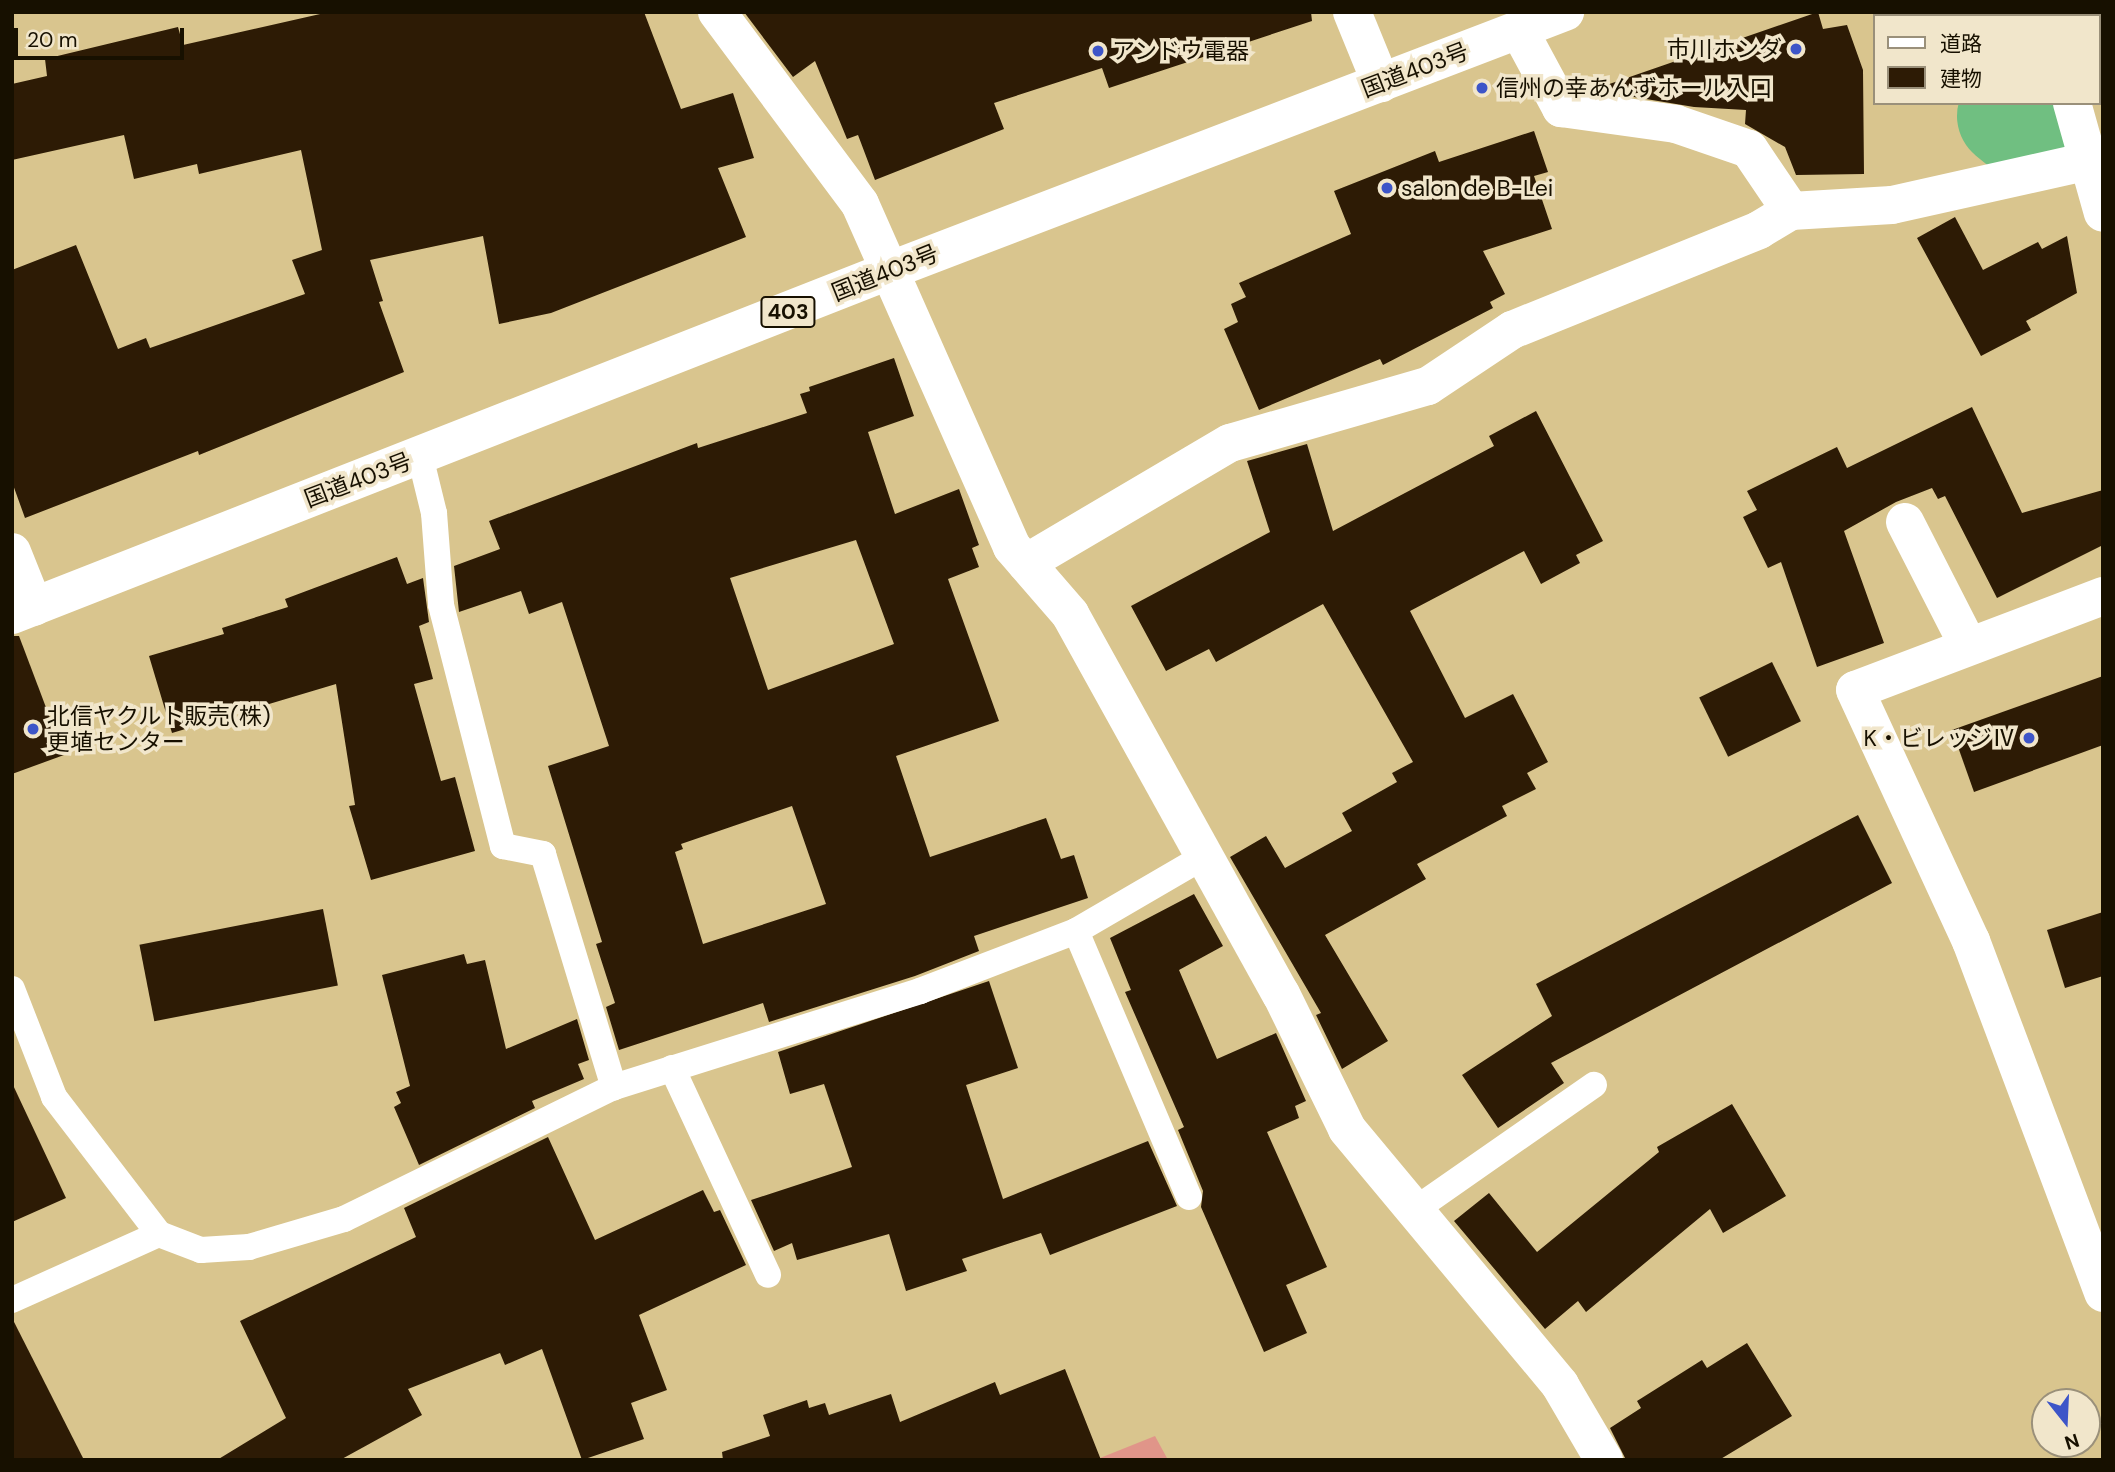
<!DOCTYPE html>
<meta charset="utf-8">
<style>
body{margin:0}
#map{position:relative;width:2115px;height:1472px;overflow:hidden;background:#d9c58e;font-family:"DM Sans","Noto Sans JP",sans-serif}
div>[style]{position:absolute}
.green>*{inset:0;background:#e09589}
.stream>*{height:18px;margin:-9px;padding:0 9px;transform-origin:9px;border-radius:9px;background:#70bf81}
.river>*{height:102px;margin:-51px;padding:0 51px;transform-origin:51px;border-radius:51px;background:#70bf81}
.building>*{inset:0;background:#2d1b05;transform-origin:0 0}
.lane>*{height:26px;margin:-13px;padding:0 13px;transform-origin:13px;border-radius:13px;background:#fff}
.street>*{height:38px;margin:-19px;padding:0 19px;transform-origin:19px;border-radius:19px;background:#fff}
.highway>*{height:38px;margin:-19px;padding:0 19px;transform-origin:19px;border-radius:19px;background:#fff}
.dots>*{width:19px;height:19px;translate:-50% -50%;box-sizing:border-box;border:4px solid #f1e6cb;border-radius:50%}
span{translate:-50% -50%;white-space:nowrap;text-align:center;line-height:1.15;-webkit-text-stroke:7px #f1e6cb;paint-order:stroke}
.shield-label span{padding:2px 5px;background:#f1e6cb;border:2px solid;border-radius:5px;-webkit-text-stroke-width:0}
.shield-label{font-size:21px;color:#171000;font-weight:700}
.poi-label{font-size:23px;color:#171000}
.right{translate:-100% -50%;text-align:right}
.left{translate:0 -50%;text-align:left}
.street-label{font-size:23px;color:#171000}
.frame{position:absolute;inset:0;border:14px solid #171000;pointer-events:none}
.legend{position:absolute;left:1873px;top:14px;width:228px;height:91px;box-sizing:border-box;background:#f1e6cb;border:2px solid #9a907a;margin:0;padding:9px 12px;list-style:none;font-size:21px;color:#171000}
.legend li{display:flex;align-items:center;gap:14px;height:35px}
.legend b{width:35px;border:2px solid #9a907a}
.north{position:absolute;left:2031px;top:1388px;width:70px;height:70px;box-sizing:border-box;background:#f1e6cb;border:2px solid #9a907a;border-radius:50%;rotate:162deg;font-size:19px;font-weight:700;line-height:28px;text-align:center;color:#171000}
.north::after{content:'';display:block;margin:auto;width:24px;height:32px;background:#3d55c8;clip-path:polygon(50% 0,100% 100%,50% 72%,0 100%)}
.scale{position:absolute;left:14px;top:28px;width:170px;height:32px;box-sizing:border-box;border:4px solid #171000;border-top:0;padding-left:9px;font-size:21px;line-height:24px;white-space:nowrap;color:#171000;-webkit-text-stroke:5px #f1e6cb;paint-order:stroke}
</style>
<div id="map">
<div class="green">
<i style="clip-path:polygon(1155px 1436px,1168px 1460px,1095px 1460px)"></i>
</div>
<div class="stream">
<i style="left:1885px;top:12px;width:5px;rotate:53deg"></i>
<i style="left:1991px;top:103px;width:21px;rotate:37deg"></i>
</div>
<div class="river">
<i style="left:2008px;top:116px;width:27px;rotate:39deg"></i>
</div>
<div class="building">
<i style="clip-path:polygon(329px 12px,644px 12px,681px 109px,733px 93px,754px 158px,718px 168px,746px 237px,551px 313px,499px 324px,483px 236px,370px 260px,383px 301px,379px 302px,404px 372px,199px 455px,198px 451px,25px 518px,12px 482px,12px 270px,76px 245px,118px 349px,146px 338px,150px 348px,305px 294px,292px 260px,322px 250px,301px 150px,199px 174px,197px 164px,134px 179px,124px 135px,12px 160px,12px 84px,47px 76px,45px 59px,178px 27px,183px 45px)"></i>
<i style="clip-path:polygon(744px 12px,1311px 12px,1312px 21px,1109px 88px,1102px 68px,994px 103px,1004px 129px,875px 180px,858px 135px,847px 139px,815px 61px,793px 77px)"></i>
<i style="clip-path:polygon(1818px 12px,1823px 29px,1847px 25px,1863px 70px,1864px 174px,1796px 175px,1785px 147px,1745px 124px,1746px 110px,1694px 107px,1592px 90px)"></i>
<i style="clip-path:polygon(1534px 131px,1548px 172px,1534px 176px,1552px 229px,1483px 251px,1505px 294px,1490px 302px,1493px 308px,1383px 365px,1380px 359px,1259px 410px,1224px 329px,1238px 322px,1231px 304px,1246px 297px,1239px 283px,1351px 234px,1334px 191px,1435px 151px,1439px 162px)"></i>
<i style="clip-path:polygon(1955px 217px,1983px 270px,2038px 242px,2042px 249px,2067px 236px,2077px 293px,2026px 321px,2031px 330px,1981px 356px,1917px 238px)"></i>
<i style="clip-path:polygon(evenodd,894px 358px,914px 416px,868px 432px,895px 514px,959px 489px,979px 545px,972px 548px,979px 567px,948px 579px,999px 721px,896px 756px,930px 857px,1046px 818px,1061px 859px,1074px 855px,1088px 898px,974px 936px,979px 951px,915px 976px,769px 1022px,763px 1003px,619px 1050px,606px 1007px,615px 1003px,596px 944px,602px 942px,548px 766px,609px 746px,562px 602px,529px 614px,521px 591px,459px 612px,454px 566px,500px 549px,489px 521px,697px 443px,698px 448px,807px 413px,800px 394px,810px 391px,809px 387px,894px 358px,856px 540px,894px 644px,768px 690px,730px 578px,856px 540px,894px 358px,792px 806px,826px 904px,703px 944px,675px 852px,683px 849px,681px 844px,792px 806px)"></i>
<i style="clip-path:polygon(1972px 407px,2022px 513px,2103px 490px,2103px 545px,1997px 598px,1945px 496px,1938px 499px,1932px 488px,1896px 502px,1844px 531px,1884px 643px,1817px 667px,1781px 562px,1768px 568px,1743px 517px,1757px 510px,1747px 491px,1837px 447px,1847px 468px)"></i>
<i style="clip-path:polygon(1536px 411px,1603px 541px,1576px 555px,1580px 563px,1541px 584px,1524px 551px,1410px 611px,1465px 718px,1513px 694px,1548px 762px,1527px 773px,1536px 789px,1502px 806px,1507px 816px,1417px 864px,1426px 879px,1325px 935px,1388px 1041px,1342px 1069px,1316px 1015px,1321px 1013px,1230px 857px,1266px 836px,1285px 868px,1352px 831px,1342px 813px,1397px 782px,1392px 773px,1413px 762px,1323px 604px,1216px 662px,1209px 649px,1166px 671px,1131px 606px,1270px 532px,1247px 461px,1307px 444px,1333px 531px,1494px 446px,1489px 436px)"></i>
<i style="clip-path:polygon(397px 557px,407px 584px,423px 578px,429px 622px,419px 626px,433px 679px,414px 684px,441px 781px,455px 777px,475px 851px,371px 880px,349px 806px,355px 805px,336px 684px,172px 733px,149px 656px,224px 634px,222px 628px,288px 607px,285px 599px)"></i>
<i style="clip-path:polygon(12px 636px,19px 636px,64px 755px,12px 774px)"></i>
<i style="left:1772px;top:662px;width:66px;height:81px;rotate:64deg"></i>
<i style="clip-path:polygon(2103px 676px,2103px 745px,1974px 792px,1952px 730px)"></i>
<i style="clip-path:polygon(1858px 815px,1892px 883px,1551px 1063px,1564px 1083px,1498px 1128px,1462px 1075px,1552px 1016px,1536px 984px)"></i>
<i style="clip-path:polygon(1194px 894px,1223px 946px,1179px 970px,1217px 1059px,1276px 1033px,1306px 1101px,1295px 1106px,1299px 1118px,1267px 1132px,1327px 1267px,1286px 1285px,1307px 1333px,1264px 1352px,1201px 1207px,1203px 1191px,1178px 1130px,1184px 1127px,1125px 992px,1131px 990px,1110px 938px)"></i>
<i style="left:323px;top:909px;width:78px;height:187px;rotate:79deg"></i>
<i style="clip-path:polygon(2103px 912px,2103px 976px,2065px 988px,2047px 930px)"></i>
<i style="clip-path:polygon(464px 954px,467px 964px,485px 960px,506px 1049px,577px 1019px,589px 1060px,578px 1064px,584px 1079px,532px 1101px,535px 1108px,419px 1165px,394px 1107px,401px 1103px,396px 1092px,410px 1086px,382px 975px)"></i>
<i style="clip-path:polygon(989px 981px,1018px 1068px,966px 1085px,1003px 1199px,1148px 1141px,1177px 1206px,1050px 1255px,1041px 1233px,962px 1259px,967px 1271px,906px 1291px,889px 1234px,797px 1260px,792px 1243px,774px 1251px,751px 1200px,852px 1167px,824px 1084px,790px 1094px,778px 1052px)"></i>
<i style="clip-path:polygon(12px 1083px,66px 1198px,12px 1222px)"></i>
<i style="clip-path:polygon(1732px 1104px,1786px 1196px,1723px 1233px,1710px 1209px,1586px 1312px,1578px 1301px,1545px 1329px,1454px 1221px,1489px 1193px,1537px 1252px,1659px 1152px,1657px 1147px)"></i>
<i style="clip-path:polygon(548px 1137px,595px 1240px,703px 1190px,714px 1212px,720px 1210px,746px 1265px,639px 1315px,667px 1390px,631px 1403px,644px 1439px,582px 1460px,542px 1349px,505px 1365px,500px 1353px,408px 1389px,422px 1415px,340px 1460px,217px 1460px,286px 1418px,240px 1321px,416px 1237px,404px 1208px)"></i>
<i style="clip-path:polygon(12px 1318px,84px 1460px,12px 1460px)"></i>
<i style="clip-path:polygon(1747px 1343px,1792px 1416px,1719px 1460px,1626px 1460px,1610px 1428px,1641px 1408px,1637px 1401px,1702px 1360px,1707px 1368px)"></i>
<i style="clip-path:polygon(1065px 1369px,1101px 1460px,723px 1460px,722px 1452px,770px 1436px,763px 1415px,807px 1400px,809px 1408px,825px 1403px,829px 1415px,891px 1394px,900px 1422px,995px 1382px,1000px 1395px)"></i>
</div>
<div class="lane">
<i style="left:420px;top:456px;width:59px;rotate:76.2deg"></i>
<i style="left:434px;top:513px;width:92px;rotate:85.6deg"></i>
<i style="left:441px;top:605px;width:249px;rotate:75.6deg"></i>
<i style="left:503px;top:846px;width:41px;rotate:11.3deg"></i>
<i style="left:543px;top:854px;width:244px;rotate:73.1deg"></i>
<i style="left:1076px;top:931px;width:289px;rotate:67deg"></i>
<i style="left:12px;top:989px;width:116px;rotate:68.7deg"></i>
<i style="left:54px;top:1097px;width:173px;rotate:52.5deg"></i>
<i style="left:672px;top:1068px;width:228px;rotate:65.1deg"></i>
<i style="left:1416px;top:1209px;width:217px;rotate:-34.9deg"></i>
<i style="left:12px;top:1300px;width:161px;rotate:-24.2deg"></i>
<i style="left:159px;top:1234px;width:45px;rotate:20.9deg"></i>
<i style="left:201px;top:1250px;width:48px;rotate:-3.6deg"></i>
<i style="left:249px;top:1247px;width:99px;rotate:-16.4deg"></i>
<i style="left:344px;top:1219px;width:301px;rotate:-26.1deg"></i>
<i style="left:614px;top:1087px;width:321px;rotate:-17.4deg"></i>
<i style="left:920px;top:991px;width:167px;rotate:-21deg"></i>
<i style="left:1076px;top:931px;width:147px;rotate:-30.2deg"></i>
</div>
<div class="street">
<i style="left:717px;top:12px;width:239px;rotate:53.3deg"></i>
<i style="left:860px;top:204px;width:375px;rotate:66.1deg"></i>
<i style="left:1012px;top:547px;width:89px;rotate:49.1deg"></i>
<i style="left:1070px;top:614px;width:435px;rotate:61deg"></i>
<i style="left:1281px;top:994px;width:150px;rotate:63.9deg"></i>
<i style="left:1347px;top:1129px;width:333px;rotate:50.2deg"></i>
<i style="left:1560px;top:1385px;width:87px;rotate:59.6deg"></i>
<i style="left:1352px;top:12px;width:77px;rotate:67.8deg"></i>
<i style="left:2042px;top:12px;width:4px;rotate:76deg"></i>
<i style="left:1519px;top:30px;width:89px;rotate:61.7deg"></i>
<i style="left:1561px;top:108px;width:116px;rotate:7.9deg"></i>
<i style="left:1676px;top:124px;width:77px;rotate:18.9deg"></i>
<i style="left:1749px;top:149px;width:75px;rotate:55.9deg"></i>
<i style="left:2072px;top:103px;width:114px;rotate:74.3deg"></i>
<i style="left:1905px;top:522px;width:138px;rotate:62.9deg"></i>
<i style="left:12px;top:552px;width:59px;rotate:68.2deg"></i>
<i style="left:1026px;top:563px;width:237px;rotate:-30.5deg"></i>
<i style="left:1230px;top:443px;width:206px;rotate:-16.1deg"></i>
<i style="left:1428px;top:386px;width:101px;rotate:-33.7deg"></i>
<i style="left:1512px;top:330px;width:266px;rotate:-22deg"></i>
<i style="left:1759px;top:230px;width:37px;rotate:-31deg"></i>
<i style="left:1791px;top:211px;width:101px;rotate:-3.4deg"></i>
<i style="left:1892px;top:205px;width:216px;rotate:-12.6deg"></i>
<i style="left:2103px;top:596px;width:265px;rotate:159.2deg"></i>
<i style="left:1855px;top:690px;width:277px;rotate:65.2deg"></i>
<i style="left:1971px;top:941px;width:376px;rotate:69.4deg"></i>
</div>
<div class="highway">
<i style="left:12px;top:615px;width:944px;rotate:-21.43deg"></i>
<i style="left:891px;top:270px;width:722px;rotate:-20.95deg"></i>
</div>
<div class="dots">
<i style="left:1796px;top:49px;background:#3d55c8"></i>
<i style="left:1098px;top:51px;background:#3d55c8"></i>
<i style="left:1482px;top:88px;background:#3d55c8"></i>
<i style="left:1387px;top:188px;background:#3d55c8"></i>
<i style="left:33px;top:729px;background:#3d55c8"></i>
<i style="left:2029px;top:738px;background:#3d55c8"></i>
</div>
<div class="shield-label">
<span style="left:788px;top:312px">403</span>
</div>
<div class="poi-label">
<span class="right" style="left:1782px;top:49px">市川ホンダ</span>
<span class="left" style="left:1112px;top:51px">アンドウ電器</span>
<span class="left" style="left:1496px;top:88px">信州の幸あんずホール入口</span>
<span class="left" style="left:1401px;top:188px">salon de B-Lei</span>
<span class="left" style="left:47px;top:729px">北信ヤクルト販売(株)<br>更埴センター</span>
<span class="right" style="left:2015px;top:738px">K・ビレッジⅣ</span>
</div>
<div class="street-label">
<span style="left:1415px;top:70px;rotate:-21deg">国道403号</span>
<span style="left:885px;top:273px;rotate:-22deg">国道403号</span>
<span style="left:358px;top:480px;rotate:-21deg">国道403号</span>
</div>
<div class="frame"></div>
<ul class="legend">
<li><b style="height:9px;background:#fff"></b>道路</li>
<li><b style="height:19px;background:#2d1b05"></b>建物</li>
</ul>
<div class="north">N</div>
<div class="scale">20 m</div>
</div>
